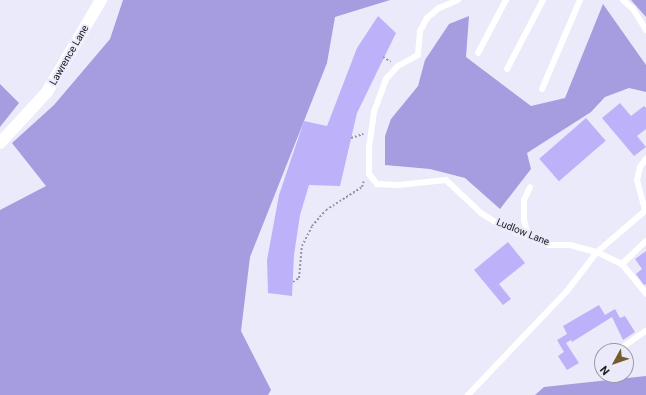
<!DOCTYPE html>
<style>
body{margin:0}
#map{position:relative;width:646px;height:395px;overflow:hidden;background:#ebeafa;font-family:Roboto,sans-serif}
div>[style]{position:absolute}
.forest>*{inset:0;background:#a69ce0}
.building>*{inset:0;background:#bdb2f9;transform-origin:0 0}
.path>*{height:2px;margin-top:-1px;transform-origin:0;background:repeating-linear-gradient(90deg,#9695a1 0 2px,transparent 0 4px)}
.service>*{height:6px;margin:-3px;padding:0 3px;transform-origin:3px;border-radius:3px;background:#fff}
.minor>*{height:12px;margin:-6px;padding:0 6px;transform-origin:6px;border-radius:6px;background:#fff}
span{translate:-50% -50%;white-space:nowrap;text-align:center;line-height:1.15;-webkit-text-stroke:4px #ebeafa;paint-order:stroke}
.street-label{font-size:10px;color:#202026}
.north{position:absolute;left:594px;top:343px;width:40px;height:40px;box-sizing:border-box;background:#ebeafa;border:1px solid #9a99a5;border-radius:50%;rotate:230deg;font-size:11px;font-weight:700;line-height:16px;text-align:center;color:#202026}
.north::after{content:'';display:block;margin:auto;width:14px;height:18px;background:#755c2d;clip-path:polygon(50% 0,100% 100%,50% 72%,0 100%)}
</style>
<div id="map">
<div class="forest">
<i style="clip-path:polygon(123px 0,390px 0,335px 17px,327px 63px,250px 257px,241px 331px,271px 390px,268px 395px,0 395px,0 210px,46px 186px,12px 143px,54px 105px,110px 39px)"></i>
<i style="clip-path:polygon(631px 0,646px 0,646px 17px)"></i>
<i style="clip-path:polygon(603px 4px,646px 65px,646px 92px,629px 88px,605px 97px,591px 112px,527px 153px,531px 169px,500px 209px,465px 178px,430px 169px,385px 165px,385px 136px,391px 119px,418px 86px,425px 60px,449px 24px,469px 16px,466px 57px,531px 106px,565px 98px)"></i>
<i style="clip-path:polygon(0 84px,19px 103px,0 127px)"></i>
<i style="clip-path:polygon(646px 376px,646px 395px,535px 395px,544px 387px)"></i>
</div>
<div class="building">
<i style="clip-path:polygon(378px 16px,396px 33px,357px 113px,340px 186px,309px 185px,300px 215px,294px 255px,292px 296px,268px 293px,267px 260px,279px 195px,304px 121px,327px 126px,357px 48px)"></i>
<i style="clip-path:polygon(620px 103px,631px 116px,644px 106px,646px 108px,646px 129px,637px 136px,646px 147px,634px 156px,602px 118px)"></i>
<i style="left:586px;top:118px;width:30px;height:62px;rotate:49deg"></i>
<i style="clip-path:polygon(508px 242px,525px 263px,499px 284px,511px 299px,503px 305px,474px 270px)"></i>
<i style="clip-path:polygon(646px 251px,646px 284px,644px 285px,636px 274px,642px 269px,635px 259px)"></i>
<i style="clip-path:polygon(599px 305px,605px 315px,615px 309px,620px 318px,625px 316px,635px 332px,623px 340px,612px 317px,572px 342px,571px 340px,566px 343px,579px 363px,567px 370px,558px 356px,564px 352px,557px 340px,567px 334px,563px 326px)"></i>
</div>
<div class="path">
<i style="left:383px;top:57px;width:9px;rotate:32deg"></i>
<i style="left:351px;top:138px;width:13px;rotate:-18deg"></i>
<i style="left:293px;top:282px;width:7px;rotate:-34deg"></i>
<i style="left:299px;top:278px;width:32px;rotate:-85deg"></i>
<i style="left:302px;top:246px;width:22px;rotate:-63deg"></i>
<i style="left:312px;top:226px;width:21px;rotate:-49deg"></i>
<i style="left:326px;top:210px;width:43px;rotate:-32.6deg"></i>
<i style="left:362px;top:187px;width:6px;rotate:-72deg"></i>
</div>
<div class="service">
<i style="left:458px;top:0;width:21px;rotate:157deg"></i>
<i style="left:439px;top:8px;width:16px;rotate:140deg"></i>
<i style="left:427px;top:18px;width:15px;rotate:118deg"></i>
<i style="left:420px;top:31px;width:24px;rotate:95deg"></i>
<i style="left:418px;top:55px;width:23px;rotate:151deg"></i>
<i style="left:398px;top:66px;width:18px;rotate:133deg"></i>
<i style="left:386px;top:79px;width:35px;rotate:110deg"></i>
<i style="left:374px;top:112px;width:35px;rotate:98deg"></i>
<i style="left:369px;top:147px;width:27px;rotate:90deg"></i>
<i style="left:369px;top:174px;width:13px;rotate:51deg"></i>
<i style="left:377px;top:184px;width:21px;rotate:3deg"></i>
<i style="left:398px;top:185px;width:48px;rotate:-5.9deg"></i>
<i style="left:446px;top:180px;width:48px;rotate:43.3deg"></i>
<i style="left:481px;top:213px;width:24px;rotate:33deg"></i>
<i style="left:501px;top:226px;width:52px;rotate:21.6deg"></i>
<i style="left:549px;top:245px;width:21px"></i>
<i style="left:570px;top:245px;width:28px;rotate:15deg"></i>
<i style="left:597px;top:252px;width:49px;rotate:127.6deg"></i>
<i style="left:567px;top:291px;width:144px;rotate:133.6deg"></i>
<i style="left:623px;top:0;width:13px;rotate:42deg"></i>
<i style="left:633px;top:9px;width:25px;rotate:58deg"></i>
<i style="left:478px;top:53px;width:60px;rotate:-62.2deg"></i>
<i style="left:507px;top:69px;width:78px;rotate:-62.4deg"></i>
<i style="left:542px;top:89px;width:97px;rotate:-66.9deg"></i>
<i style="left:645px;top:210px;width:31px;rotate:-105deg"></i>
<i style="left:637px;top:180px;width:13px;rotate:-77deg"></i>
<i style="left:640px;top:167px;width:10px;rotate:-53deg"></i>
<i style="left:646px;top:210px;width:65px;rotate:139.4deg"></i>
<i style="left:597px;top:252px;width:28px;rotate:26deg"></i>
<i style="left:622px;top:264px;width:38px;rotate:51deg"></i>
<i style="left:528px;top:236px;width:16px;rotate:-104deg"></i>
<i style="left:524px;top:220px;width:20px;rotate:-90deg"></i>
<i style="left:524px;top:200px;width:14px;rotate:-65deg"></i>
<i style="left:622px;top:264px;width:33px;rotate:-44deg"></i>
<i style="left:617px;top:351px;width:35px;rotate:-35deg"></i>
<i style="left:599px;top:361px;width:4px;rotate:-34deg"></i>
</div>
<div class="minor">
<i style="left:0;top:143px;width:69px;rotate:-47.3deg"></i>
<i style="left:47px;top:92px;width:107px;rotate:-59.6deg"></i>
</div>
<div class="street-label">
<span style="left:69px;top:55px;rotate:-60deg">Lawrence Lane</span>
<span style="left:523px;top:232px;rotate:22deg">Ludlow Lane</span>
</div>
<div class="north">N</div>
</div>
